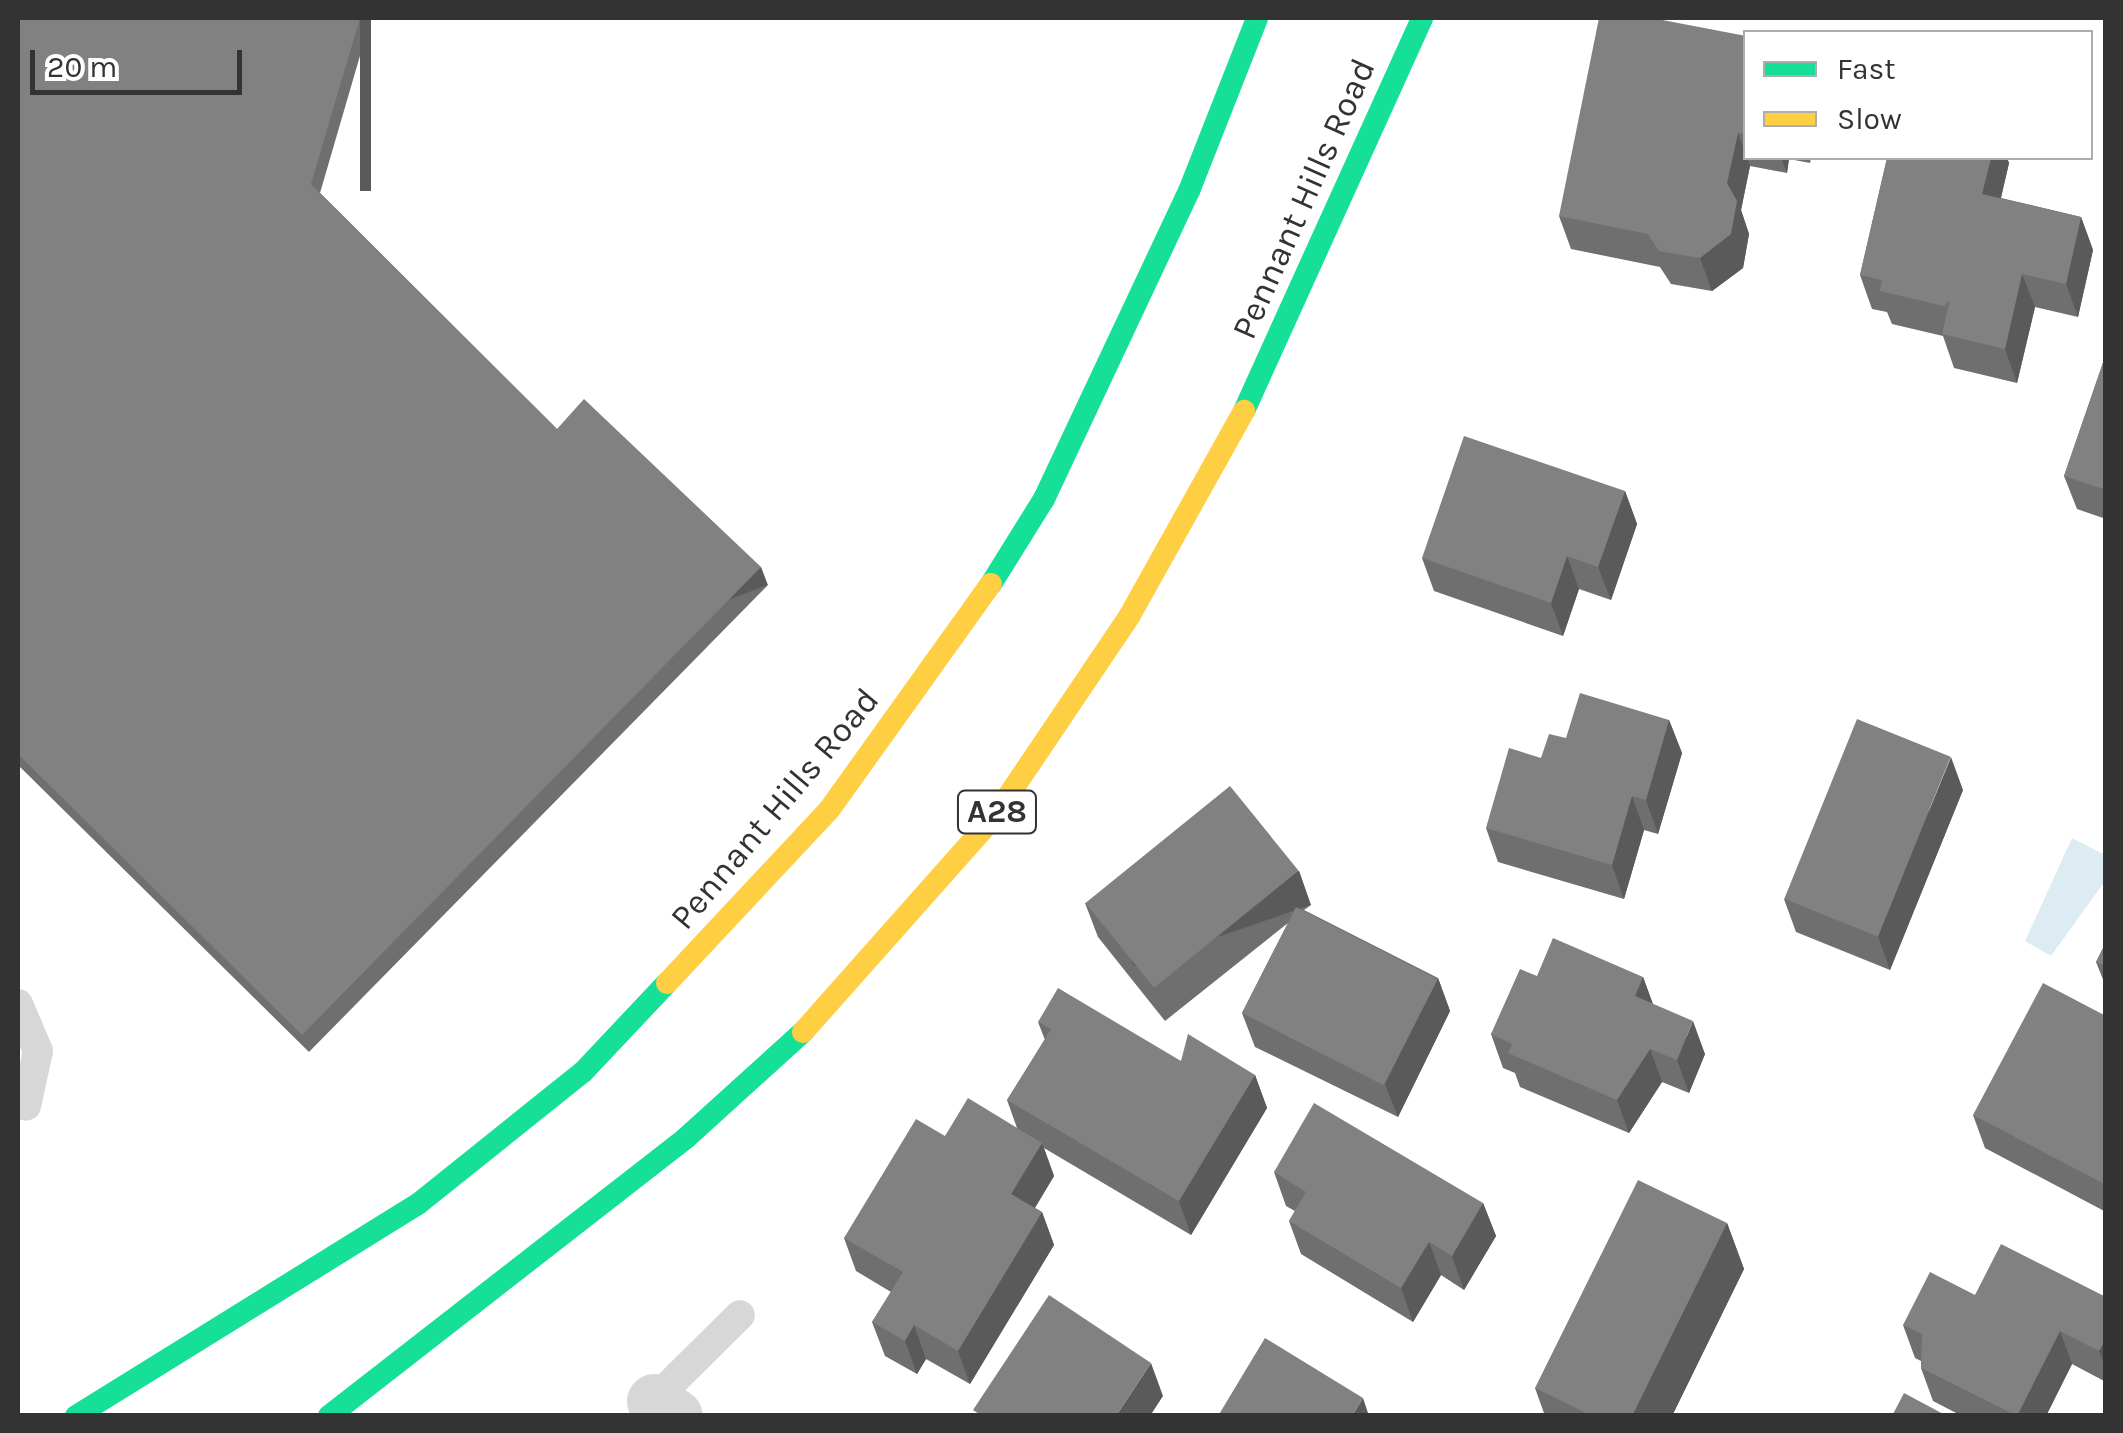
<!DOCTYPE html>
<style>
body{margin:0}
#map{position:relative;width:2123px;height:1433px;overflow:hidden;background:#fff;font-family:Karla,sans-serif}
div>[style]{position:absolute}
.water>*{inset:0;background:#ddebf3}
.lane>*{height:30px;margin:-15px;padding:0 15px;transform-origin:15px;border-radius:15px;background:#d7d7d7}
.street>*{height:55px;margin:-27.5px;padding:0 27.5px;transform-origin:27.5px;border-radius:27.5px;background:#d7d7d7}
.fast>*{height:22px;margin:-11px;padding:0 11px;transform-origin:11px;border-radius:11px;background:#16e098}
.slow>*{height:22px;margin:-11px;padding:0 11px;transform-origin:11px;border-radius:11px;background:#ffcf43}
.wall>*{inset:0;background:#6f6f6f}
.shaded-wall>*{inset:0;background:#5a5a5a;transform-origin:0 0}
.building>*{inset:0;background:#818181;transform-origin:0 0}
span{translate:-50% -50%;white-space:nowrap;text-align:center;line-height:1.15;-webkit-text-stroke:10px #fff;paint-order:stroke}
.shield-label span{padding:2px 8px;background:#fff;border:2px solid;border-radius:8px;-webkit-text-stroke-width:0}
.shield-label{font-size:32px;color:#333;font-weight:700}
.street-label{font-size:35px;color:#333}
.frame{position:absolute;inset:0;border:20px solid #333;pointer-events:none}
.legend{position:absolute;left:1743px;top:30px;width:350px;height:130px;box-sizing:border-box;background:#fff;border:2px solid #adadad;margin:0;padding:12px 18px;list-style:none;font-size:30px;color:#333}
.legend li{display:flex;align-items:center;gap:20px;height:50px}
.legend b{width:50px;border:2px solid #adadad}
.scale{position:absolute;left:30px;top:50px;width:212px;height:45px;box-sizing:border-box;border:5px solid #333;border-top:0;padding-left:12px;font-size:30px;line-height:35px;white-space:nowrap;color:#333;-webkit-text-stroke:8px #fff;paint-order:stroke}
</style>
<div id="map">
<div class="water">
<i style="clip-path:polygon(2072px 838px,2105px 855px,2105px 881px,2051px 956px,2025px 941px)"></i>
</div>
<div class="lane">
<i style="left:18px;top:1004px;width:51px;rotate:66.9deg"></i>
<i style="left:38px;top:1051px;width:56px;rotate:102.3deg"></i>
<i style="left:646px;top:1408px;width:132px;rotate:-44.7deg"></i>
</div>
<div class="street">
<i style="left:654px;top:1401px;width:26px;rotate:36deg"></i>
</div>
<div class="fast">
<i style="left:1244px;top:411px;width:431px;rotate:-65.6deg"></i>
<i style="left:991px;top:584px;width:100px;rotate:-58.1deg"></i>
<i style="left:1044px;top:499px;width:340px;rotate:-64.8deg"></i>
<i style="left:1189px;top:191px;width:186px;rotate:-68.5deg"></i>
<i style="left:76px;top:1416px;width:402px;rotate:-31.8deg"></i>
<i style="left:418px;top:1204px;width:211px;rotate:-38.7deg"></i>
<i style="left:583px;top:1072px;width:122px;rotate:-46.7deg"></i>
<i style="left:329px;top:1416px;width:452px;rotate:-37.9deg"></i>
<i style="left:686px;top:1138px;width:158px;rotate:-42.2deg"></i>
</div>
<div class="slow">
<i style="left:667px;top:983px;width:237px;rotate:-46.9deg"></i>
<i style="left:829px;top:810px;width:278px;rotate:-54.4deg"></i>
<i style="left:803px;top:1032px;width:288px;rotate:-48.4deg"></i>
<i style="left:994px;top:817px;width:244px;rotate:-56deg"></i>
<i style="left:1130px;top:615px;width:234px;rotate:-60.8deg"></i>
</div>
<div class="wall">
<i style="clip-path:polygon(18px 18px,371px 18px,320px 193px,557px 429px,768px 585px,309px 1052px,18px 765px)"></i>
<i style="clip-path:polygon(1746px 36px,1746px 158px,1811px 158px,1810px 163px,1789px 159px,1787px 173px,1750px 166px,1741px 210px,1749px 234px,1743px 268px,1712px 291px,1671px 284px,1660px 267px,1571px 249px,1559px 216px)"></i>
<i style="clip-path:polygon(1887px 158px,2007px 158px,2009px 163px,2001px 198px,2081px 217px,2093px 250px,2078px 317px,2035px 307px,2017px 383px,1954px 368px,1943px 336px,1892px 324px,1887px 312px,1872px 309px,1860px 275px)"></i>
<i style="clip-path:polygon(2106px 354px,2106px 519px,2077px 509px,2064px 476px)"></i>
<i style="clip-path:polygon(1625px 491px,1637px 524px,1611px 600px,1579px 589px,1563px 636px,1434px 591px,1422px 558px)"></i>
<i style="clip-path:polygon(1669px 720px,1682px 753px,1658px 834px,1644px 830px,1624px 899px,1498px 862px,1486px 828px,1541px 758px,1566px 738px)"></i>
<i style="clip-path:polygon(1963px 790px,1890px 970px,1796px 932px,1784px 899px)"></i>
<i style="clip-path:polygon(1299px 871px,1311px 905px,1304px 910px,1438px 978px,1450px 1011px,1398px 1117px,1255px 1047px,1242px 1013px,1288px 923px,1165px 1021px,1098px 937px,1085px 903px)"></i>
<i style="clip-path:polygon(2106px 942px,2106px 987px,2096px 962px)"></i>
<i style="clip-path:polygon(1537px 976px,1643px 977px,1653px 1004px,1705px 1054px,1689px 1093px,1662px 1082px,1629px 1133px,1520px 1087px,1515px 1073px,1503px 1068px,1491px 1034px)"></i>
<i style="clip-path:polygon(2106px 1016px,2106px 1212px,1985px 1148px,1973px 1115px)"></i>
<i style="clip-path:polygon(1038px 1022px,1181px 1061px,1255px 1075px,1267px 1108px,1191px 1235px,1044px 1148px,1054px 1176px,1035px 1208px,1042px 1212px,1054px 1245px,970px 1384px,926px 1359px,917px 1374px,885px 1356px,872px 1322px,891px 1292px,856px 1271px,844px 1238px,945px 1136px,1017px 1128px,1007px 1100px,1045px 1040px)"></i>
<i style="clip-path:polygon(1274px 1172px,1483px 1203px,1496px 1236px,1464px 1290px,1441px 1275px,1413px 1322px,1301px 1254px,1289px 1221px,1295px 1211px,1286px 1206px)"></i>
<i style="clip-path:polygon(1727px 1223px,1744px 1269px,1672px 1416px,1545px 1416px,1535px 1388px)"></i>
<i style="clip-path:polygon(1975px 1295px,2106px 1297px,2106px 1382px,2072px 1364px,2046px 1416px,1962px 1416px,1933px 1401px,1921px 1368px,1921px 1361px,1915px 1358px,1903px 1325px)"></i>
</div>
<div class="shaded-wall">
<i style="left:360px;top:18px;width:11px;height:173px"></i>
<i style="clip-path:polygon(1738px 133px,1750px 166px,1741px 210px,1749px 234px,1743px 268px,1712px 291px,1700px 258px,1727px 183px)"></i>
<i style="clip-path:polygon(1781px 158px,1789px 158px,1787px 173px)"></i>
<i style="clip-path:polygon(1991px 158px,2007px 158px,2009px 163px,1994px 227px,1982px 194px)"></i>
<i style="clip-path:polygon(2081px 217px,2093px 250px,2078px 317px,2066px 284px)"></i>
<i style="clip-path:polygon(2022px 274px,2035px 307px,2017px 383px,2005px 349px)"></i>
<i style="clip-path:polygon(1625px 491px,1637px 524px,1611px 600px,1598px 567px)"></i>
<i style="clip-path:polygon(1567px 556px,1579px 589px,1563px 636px,1551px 603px)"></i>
<i style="left:761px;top:567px;width:19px;height:656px;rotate:69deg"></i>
<i style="clip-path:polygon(1669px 720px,1682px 753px,1658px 834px,1646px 800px)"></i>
<i style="clip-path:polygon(1951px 757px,1963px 790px,1890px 970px,1878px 936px)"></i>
<i style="clip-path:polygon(1632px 796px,1644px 830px,1624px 899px,1612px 865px)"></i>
<i style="left:1299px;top:871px;width:36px;height:187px;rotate:71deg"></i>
<i style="clip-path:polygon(1643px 977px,1655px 1010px,1635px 996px)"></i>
<i style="clip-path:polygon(1438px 978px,1450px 1011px,1398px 1117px,1385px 1084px)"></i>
<i style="clip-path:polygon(1693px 1021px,1705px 1054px,1689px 1093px,1677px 1060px)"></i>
<i style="clip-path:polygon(1650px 1049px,1662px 1082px,1629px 1133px,1617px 1100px)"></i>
<i style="clip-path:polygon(1255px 1075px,1267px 1108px,1191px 1235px,1179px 1201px)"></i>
<i style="clip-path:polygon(1042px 1143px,1054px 1176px,1023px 1227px,1011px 1194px)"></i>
<i style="clip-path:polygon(1483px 1203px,1496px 1236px,1464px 1290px,1452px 1256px)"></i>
<i style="clip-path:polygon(1042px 1212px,1054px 1245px,970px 1384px,958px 1351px)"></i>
<i style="clip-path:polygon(1727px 1223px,1744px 1269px,1672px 1416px,1632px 1416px)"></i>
<i style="clip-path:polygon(1429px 1242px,1441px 1275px,1413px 1322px,1401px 1288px)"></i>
<i style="clip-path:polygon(914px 1325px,926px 1359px,917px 1374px,905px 1341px)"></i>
<i style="clip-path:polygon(2060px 1331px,2072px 1364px,2046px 1416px,2017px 1416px)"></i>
<i style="clip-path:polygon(2106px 1339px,2106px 1368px,2099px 1351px)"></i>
<i style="clip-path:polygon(1151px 1363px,1163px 1396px,1150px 1416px,1116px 1416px)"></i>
<i style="clip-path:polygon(1363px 1398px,1369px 1416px,1352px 1416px)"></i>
</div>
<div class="building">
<i style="clip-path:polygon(18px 18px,360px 18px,311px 184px,557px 429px,584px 399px,761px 567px,302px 1035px,18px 754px)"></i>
<i style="clip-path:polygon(1599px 18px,1652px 18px,1746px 36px,1746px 134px,1738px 133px,1727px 183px,1737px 201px,1731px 234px,1700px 258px,1659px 251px,1648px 234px,1559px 216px)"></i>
<i style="clip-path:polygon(1887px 158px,1991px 158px,1982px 194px,2081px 217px,2066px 284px,2022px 274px,2005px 349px,1942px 334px,1950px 300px,1944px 306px,1880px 291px,1882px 280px,1860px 275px)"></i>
<i style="clip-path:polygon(2106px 354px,2106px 490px,2064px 476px)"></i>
<i style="clip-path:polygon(1464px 436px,1625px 491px,1598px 567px,1567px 556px,1551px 603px,1422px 558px)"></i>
<i style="clip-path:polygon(1580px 693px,1669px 720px,1646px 800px,1632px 796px,1612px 865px,1486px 828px,1509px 748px,1541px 758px,1549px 734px,1566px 738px)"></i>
<i style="left:1857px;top:719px;width:101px;height:194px;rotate:22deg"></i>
<i style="left:1230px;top:786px;width:109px;height:186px;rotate:51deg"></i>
<i style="left:1296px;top:907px;width:159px;height:119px;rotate:27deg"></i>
<i style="clip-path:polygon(1553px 938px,1643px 977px,1635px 996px,1693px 1021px,1677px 1060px,1650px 1049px,1617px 1100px,1508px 1053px,1512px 1044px,1491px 1034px,1520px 969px,1537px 976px)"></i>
<i style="clip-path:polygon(2106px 942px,2106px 966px,2096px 962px)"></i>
<i style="clip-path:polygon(2043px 983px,2106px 1016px,2106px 1185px,1973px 1115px)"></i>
<i style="clip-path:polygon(1058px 988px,1181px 1061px,1188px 1034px,1255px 1075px,1179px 1201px,1007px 1100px,1051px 1029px,1038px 1022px)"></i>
<i style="clip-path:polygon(968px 1098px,1042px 1143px,1011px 1194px,1042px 1212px,958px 1351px,914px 1325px,905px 1341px,872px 1322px,903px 1272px,844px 1238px,916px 1119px,945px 1136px)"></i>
<i style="clip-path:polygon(1314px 1103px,1483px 1203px,1452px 1256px,1429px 1242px,1401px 1288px,1289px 1221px,1306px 1192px,1274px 1172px)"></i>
<i style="clip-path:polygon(1638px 1180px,1727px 1223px,1632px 1416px,1592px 1416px,1535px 1388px)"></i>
<i style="clip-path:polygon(2001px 1244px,2106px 1297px,2106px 1339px,2099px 1351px,2060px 1331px,2017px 1416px,1921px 1368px,1922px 1334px,1903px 1325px,1930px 1272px,1975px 1295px)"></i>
<i style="clip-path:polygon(1049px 1295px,1151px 1363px,1116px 1416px,982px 1416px,973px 1410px)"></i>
<i style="clip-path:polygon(1265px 1338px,1363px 1398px,1352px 1416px,1218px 1416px)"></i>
<i style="clip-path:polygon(1904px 1393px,1947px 1416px,1892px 1416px)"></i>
</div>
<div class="shield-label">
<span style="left:997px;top:812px">A28</span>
</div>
<div class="street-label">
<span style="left:1304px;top:199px;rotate:-66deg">Pennant Hills Road</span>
<span style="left:775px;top:809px;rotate:-50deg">Pennant Hills Road</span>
</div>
<div class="frame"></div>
<ul class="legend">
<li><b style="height:12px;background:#16e098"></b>Fast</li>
<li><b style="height:12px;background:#ffcf43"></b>Slow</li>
</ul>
<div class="scale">20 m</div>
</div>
